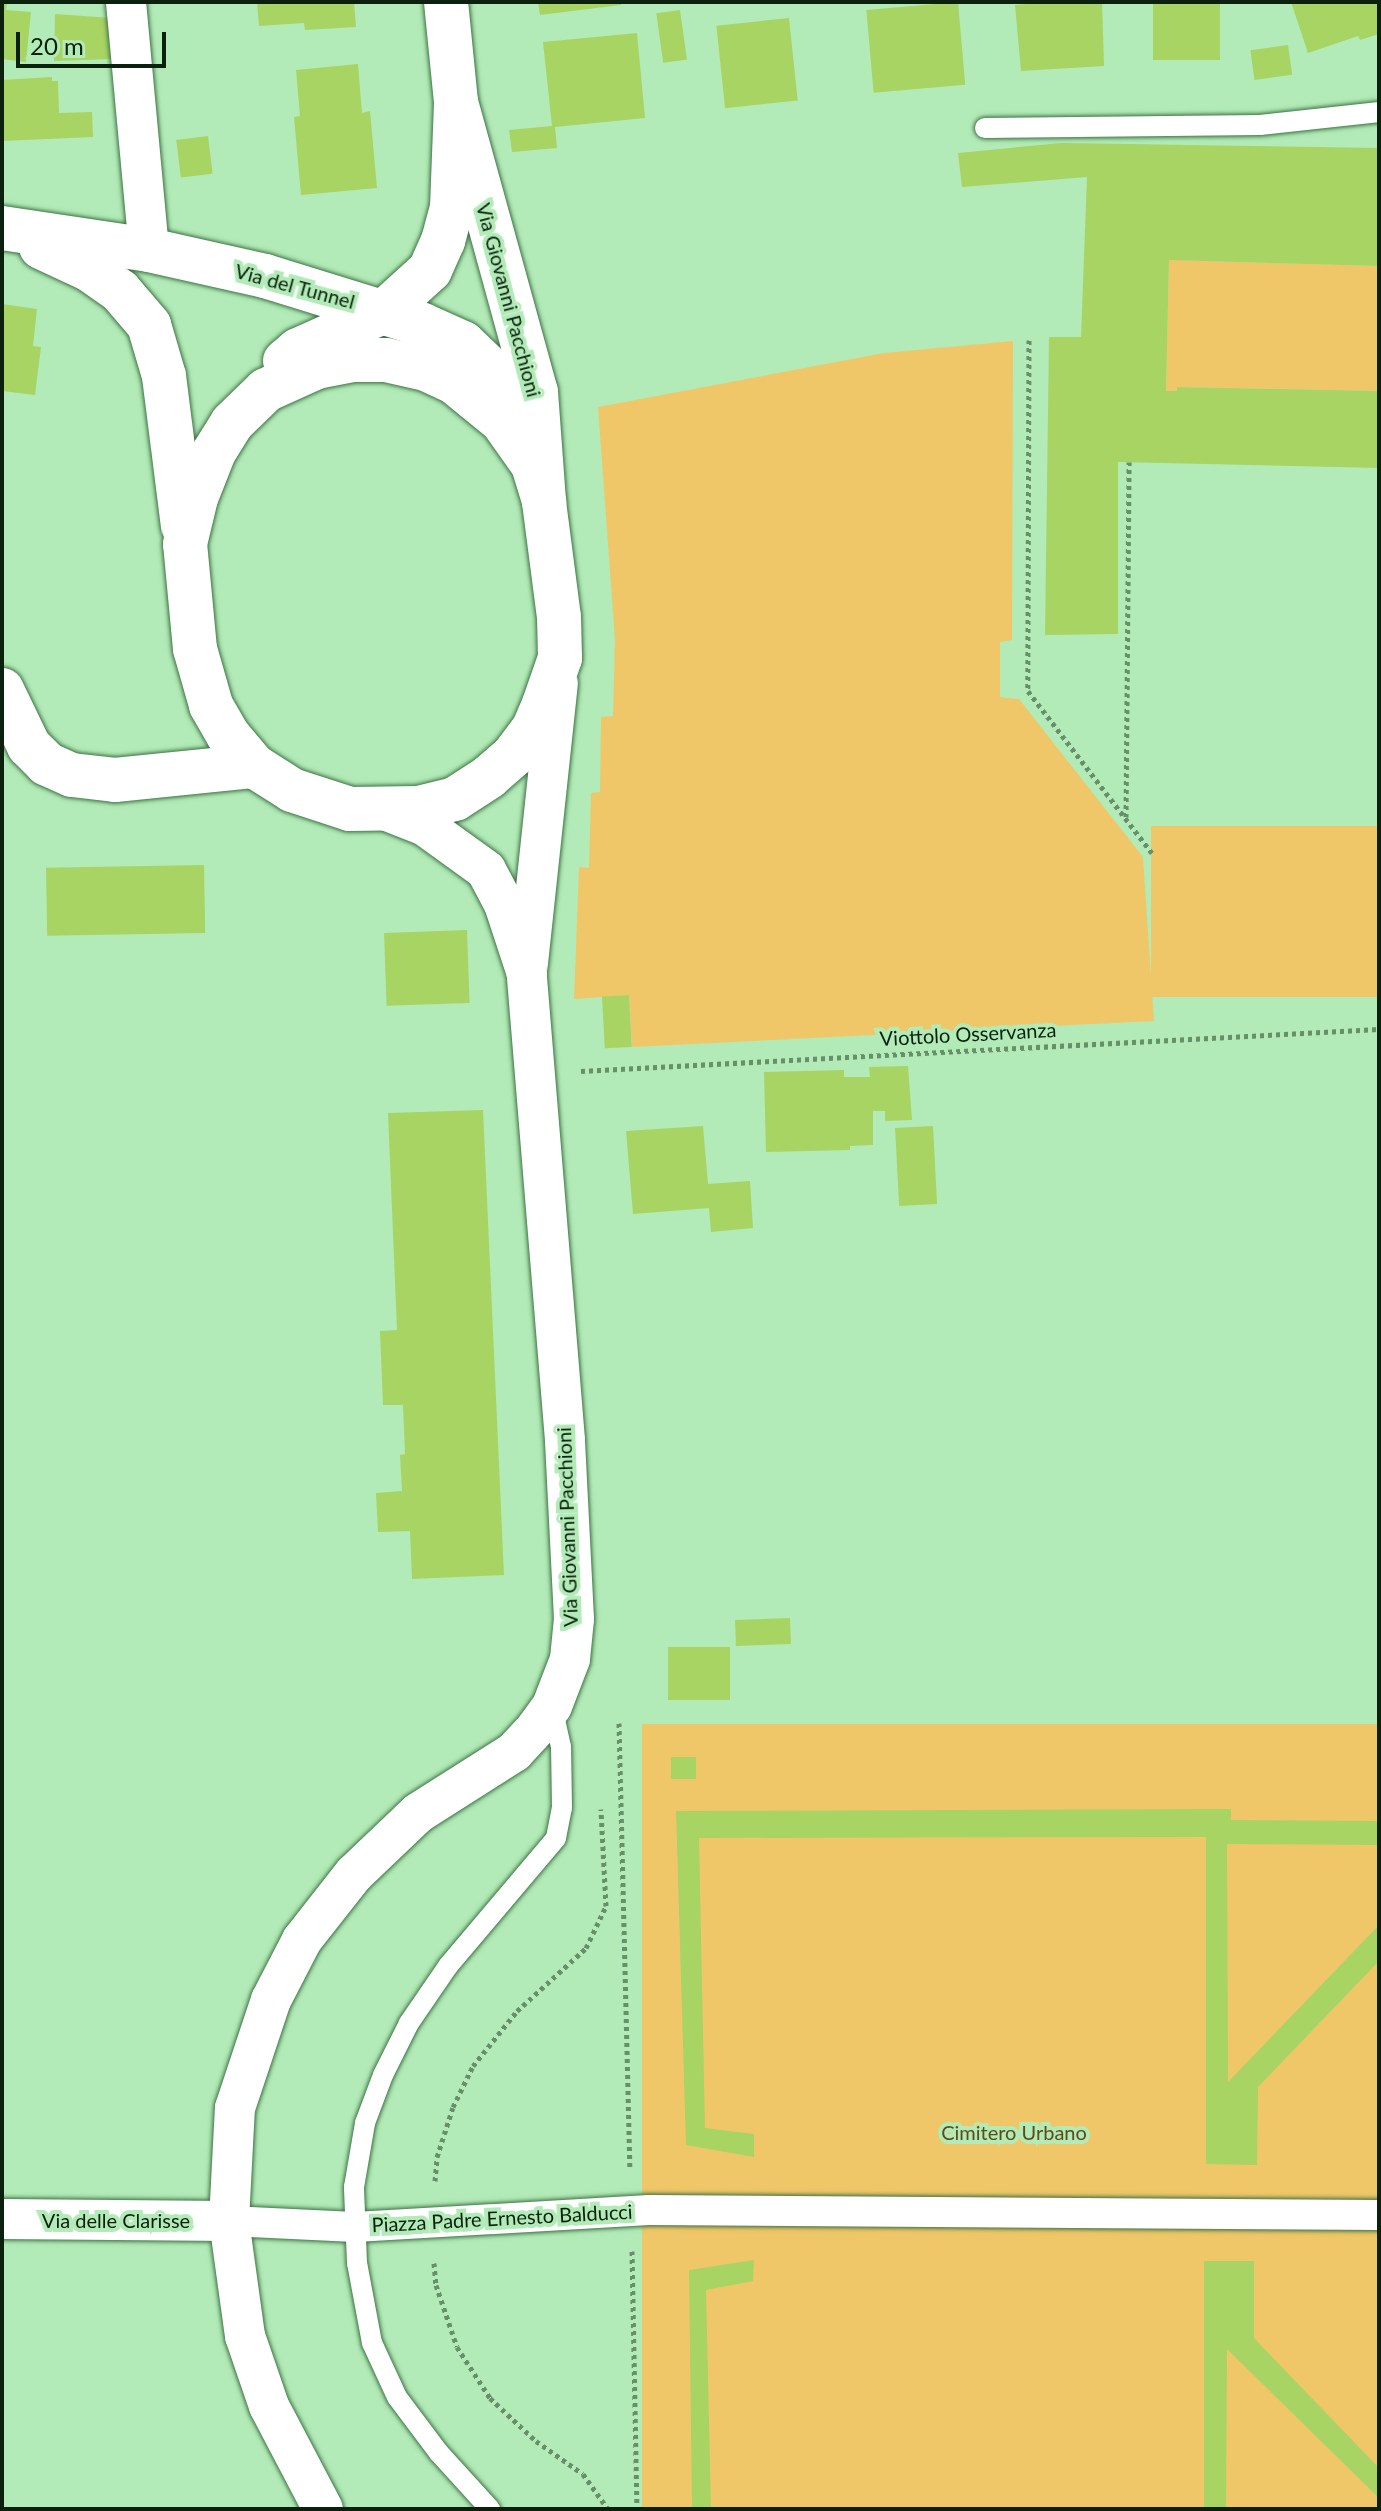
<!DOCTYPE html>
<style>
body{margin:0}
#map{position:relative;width:1381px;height:2511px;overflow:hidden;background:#b2ebb7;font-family:Lato,sans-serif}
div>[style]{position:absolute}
.green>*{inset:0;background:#efc768;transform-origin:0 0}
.building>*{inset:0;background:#a8d463;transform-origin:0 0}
.path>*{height:5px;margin-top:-2.5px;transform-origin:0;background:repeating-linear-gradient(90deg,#668f6a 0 4px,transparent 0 8px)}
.roads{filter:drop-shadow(0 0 2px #3e7345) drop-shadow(0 0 2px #3e7345)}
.service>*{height:20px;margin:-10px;padding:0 10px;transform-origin:10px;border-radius:10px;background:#fff}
.pedestrian>*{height:30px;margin:-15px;padding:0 15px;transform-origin:15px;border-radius:15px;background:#fff}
.minor>*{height:40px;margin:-20px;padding:0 20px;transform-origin:20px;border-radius:20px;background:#fff}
.tertiary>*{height:44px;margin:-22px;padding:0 22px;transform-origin:22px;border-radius:22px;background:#fff}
span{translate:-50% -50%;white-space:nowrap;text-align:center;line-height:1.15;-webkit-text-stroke:8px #b2ebb7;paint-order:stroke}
.street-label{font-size:20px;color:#0b210e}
.park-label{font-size:20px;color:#5f4b19}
.frame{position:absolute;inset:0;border:4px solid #0b210e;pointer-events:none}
.scale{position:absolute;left:16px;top:32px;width:150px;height:36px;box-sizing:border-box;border:4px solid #0b210e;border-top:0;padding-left:10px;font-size:24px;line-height:28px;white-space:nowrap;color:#0b210e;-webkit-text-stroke:6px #b2ebb7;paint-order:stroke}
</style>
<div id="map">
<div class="green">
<i style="clip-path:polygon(1169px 260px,1379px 266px,1379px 391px,1177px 387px,1177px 391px,1166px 391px)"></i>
<i style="clip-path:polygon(1013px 341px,1012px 640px,1000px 642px,1000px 697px,1019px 699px,1143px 857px,1154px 1021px,632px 1047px,629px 995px,574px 999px,579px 867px,589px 868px,591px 793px,600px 792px,601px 717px,613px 716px,615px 640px,598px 407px,884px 353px)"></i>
<i style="left:1379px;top:826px;width:171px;height:228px;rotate:90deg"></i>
<i style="left:642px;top:1724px;width:737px;height:785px"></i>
</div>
<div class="building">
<i style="clip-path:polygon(257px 2px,354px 2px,356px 27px,305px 30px,304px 23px,259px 26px)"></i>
<i style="clip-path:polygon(538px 2px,621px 2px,621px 5px,540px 15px)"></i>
<i style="left:958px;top:2px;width:83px;height:92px;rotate:85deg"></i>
<i style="clip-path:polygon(1051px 2px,1102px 2px,1104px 66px,1021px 71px,1015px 5px)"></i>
<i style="left:1153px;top:2px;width:67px;height:58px"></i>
<i style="clip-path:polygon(1291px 2px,1379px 2px,1379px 34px,1360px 40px,1358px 36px,1308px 53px)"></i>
<i style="clip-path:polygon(2px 3px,7px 4px,6px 10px,31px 12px,26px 62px,2px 59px)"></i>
<i style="left:680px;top:10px;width:50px;height:24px;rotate:82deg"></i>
<i style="clip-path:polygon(55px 14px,112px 18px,113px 59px,54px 61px)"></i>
<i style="left:789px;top:18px;width:83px;height:73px;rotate:84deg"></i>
<i style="clip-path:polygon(637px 33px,645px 118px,555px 127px,557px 148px,512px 152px,509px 130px,552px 126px,543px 42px)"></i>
<i style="left:1288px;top:45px;width:30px;height:38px;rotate:82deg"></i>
<i style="clip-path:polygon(358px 64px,362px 113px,370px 111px,377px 188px,301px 195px,294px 117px,300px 116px,296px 70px)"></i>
<i style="clip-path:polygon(52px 77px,52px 81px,58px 81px,59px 113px,92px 112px,93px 137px,2px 141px,2px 80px)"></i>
<i style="left:208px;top:136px;width:38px;height:32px;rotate:83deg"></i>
<i style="clip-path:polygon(1061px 143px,1379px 148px,1379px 266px,1169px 260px,1166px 391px,1177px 391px,1177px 387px,1379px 391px,1379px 468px,1118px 462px,1118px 634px,1045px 635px,1049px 337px,1081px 337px,1087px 177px,962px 187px,958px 153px)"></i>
<i style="clip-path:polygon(2px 304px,37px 309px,33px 346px,41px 347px,35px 395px,2px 391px)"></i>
<i style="left:204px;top:865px;width:68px;height:158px;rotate:89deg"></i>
<i style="left:467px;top:930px;width:73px;height:83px;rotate:88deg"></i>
<i style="left:629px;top:995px;width:52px;height:27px;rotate:87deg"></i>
<i style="clip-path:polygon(908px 1066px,912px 1120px,885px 1121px,885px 1111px,873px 1111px,873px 1145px,850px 1146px,850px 1150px,766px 1152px,764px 1072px,844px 1070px,844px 1077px,870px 1077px,869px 1067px)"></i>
<i style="clip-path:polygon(483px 1110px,504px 1575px,412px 1579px,410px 1531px,378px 1532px,376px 1493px,402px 1491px,400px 1455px,405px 1454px,403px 1405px,383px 1405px,380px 1331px,397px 1330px,388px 1113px)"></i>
<i style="clip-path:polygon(703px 1126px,708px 1184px,750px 1181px,753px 1228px,711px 1232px,709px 1208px,633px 1214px,626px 1131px)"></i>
<i style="left:933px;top:1126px;width:78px;height:38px;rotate:87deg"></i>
<i style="left:790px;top:1618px;width:26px;height:55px;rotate:88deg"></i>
<i style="left:730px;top:1647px;width:53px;height:62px;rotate:90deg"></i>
<i style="left:671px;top:1757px;width:25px;height:22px"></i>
<i style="clip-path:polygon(1231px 1809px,1231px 1820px,1379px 1821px,1379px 1845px,1227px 1844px,1228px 2082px,1379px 1925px,1379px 1961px,1258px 2087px,1257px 2165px,1206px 2164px,1206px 1837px,699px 1838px,705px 2128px,754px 2134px,754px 2157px,686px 2145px,676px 1811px)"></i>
<i style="clip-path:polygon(754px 2260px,753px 2281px,706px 2290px,711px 2509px,692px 2509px,689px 2270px)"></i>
<i style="clip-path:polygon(1204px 2261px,1254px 2261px,1254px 2338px,1379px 2468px,1379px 2498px,1227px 2349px,1226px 2509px,1204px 2509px)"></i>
</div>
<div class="path">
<i style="left:1029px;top:340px;width:351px;rotate:90.2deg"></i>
<i style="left:1028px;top:691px;width:204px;rotate:52.6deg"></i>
<i style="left:1126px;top:817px;width:355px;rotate:-89.5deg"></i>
<i style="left:581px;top:1071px;width:799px;rotate:-3.01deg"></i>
<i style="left:619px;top:1723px;width:446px;rotate:88.6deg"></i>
<i style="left:435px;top:2181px;width:24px;rotate:-85deg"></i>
<i style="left:437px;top:2157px;width:52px;rotate:-72.3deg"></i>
<i style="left:453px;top:2107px;width:46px;rotate:-64deg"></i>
<i style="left:473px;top:2066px;width:70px;rotate:-51.3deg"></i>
<i style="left:517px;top:2011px;width:93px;rotate:-42.4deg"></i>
<i style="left:586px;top:1948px;width:47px;rotate:-64.5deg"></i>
<i style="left:606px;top:1906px;width:97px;rotate:-93deg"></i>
<i style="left:632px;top:2251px;width:258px;rotate:88.9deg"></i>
<i style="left:434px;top:2263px;width:22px;rotate:85deg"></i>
<i style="left:436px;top:2285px;width:65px;rotate:71.3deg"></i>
<i style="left:457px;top:2347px;width:61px;rotate:57.1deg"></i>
<i style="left:490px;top:2398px;width:63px;rotate:43.1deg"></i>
<i style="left:536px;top:2441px;width:57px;rotate:35.1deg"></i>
<i style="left:583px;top:2474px;width:43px;rotate:54.5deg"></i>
</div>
<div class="roads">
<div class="service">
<i style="left:985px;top:128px;width:275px;rotate:-0.6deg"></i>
<i style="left:1260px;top:125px;width:120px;rotate:-6.2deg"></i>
<i style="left:490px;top:2509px;width:76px;rotate:-132.3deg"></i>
<i style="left:439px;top:2453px;width:70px;rotate:-126.9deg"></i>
<i style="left:397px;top:2397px;width:60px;rotate:-114.8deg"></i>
<i style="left:372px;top:2343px;width:81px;rotate:-100.6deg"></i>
<i style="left:357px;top:2263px;width:76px;rotate:-92.3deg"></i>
<i style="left:354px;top:2187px;width:65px;rotate:-80.2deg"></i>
<i style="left:365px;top:2123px;width:51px;rotate:-69.4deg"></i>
<i style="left:383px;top:2075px;width:58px;rotate:-63.4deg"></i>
<i style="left:409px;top:2023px;width:69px;rotate:-55.6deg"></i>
<i style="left:448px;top:1966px;width:167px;rotate:-49.8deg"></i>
<i style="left:556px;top:1838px;width:31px;rotate:-79deg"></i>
<i style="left:562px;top:1808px;width:61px;rotate:-90.9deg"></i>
<i style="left:561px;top:1747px;width:42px;rotate:-102.4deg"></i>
</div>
<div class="pedestrian">
<i style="left:229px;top:2221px;width:126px;rotate:2.7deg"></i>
<i style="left:355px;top:2227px;width:294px;rotate:-3.3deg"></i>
<i style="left:649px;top:2210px;width:730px;rotate:0.39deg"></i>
</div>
<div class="minor">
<i style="left:126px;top:2px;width:249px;rotate:84.7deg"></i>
<i style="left:528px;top:963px;width:281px;rotate:-83.9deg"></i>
<i style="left:2px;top:2219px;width:227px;rotate:0.5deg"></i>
<i style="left:323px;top:2509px;width:116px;rotate:-117.7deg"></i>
<i style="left:269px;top:2406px;width:74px;rotate:-108.9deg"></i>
<i style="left:245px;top:2336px;width:116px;rotate:-97.9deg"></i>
<i style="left:229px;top:2221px;width:113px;rotate:-87deg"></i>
<i style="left:235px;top:2108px;width:114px;rotate:-71.6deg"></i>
<i style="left:271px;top:2000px;width:68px;rotate:-62.7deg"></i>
<i style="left:302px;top:1940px;width:84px;rotate:-51.8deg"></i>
<i style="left:354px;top:1874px;width:88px;rotate:-43.6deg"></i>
<i style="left:418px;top:1813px;width:114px;rotate:-32.4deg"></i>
<i style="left:514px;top:1752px;width:33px;rotate:-47deg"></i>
<i style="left:536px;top:1728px;width:27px;rotate:-54deg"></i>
<i style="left:552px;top:1706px;width:50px;rotate:-69deg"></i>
<i style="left:570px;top:1659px;width:40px;rotate:-84.3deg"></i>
<i style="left:574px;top:1619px;width:179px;rotate:-92.9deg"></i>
<i style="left:565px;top:1440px;width:468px;rotate:-94.7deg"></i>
<i style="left:527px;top:974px;width:74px;rotate:-108.2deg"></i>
<i style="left:504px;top:904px;width:38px;rotate:-118deg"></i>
<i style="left:486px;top:870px;width:75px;rotate:-144.2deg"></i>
<i style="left:425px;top:826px;width:41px;rotate:-158.5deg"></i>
</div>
<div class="tertiary">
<i style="left:456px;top:102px;width:301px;rotate:74.6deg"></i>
<i style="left:536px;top:392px;width:110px;rotate:85.8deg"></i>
<i style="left:544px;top:502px;width:116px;rotate:82.6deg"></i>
<i style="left:559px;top:617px;width:41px;rotate:88.6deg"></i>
<i style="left:560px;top:658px;width:49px;rotate:109.2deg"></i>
<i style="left:544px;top:704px;width:26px;rotate:113deg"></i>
<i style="left:534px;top:728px;width:34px;rotate:127deg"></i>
<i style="left:514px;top:755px;width:33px;rotate:139deg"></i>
<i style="left:489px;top:777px;width:40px;rotate:147.1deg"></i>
<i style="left:455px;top:799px;width:38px;rotate:166deg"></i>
<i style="left:418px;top:808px;width:68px;rotate:179.2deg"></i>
<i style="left:350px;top:809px;width:61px;rotate:-161.9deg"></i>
<i style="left:292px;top:790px;width:45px;rotate:-147.7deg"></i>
<i style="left:254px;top:766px;width:40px;rotate:-130deg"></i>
<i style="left:228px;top:735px;width:34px;rotate:-120deg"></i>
<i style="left:211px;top:705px;width:58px;rotate:-105.9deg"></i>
<i style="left:195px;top:649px;width:105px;rotate:-95.4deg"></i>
<i style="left:185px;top:544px;width:47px;rotate:-76.6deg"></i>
<i style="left:196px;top:498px;width:49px;rotate:-68.6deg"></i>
<i style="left:214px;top:452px;width:34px;rotate:-58deg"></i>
<i style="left:232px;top:423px;width:47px;rotate:-44.1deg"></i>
<i style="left:266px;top:390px;width:56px;rotate:-24.3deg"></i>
<i style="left:317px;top:367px;width:37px;rotate:-11deg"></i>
<i style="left:353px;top:360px;width:33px"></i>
<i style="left:386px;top:360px;width:41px;rotate:12.7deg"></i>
<i style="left:426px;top:369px;width:31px;rotate:25deg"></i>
<i style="left:454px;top:382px;width:62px;rotate:39.1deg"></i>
<i style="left:502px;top:421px;width:54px;rotate:54.8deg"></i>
<i style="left:533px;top:465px;width:39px;rotate:73deg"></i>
<i style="left:2px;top:228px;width:149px;rotate:8.5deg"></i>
<i style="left:149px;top:250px;width:119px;rotate:12.6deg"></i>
<i style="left:265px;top:276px;width:165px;rotate:17.2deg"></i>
<i style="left:423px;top:325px;width:44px;rotate:24.2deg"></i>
<i style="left:463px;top:343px;width:64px;rotate:43.7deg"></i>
<i style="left:509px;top:387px;width:45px;rotate:79.7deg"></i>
<i style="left:41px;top:247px;width:54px;rotate:25.1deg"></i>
<i style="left:90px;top:270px;width:37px;rotate:35deg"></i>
<i style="left:120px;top:291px;width:45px;rotate:49.5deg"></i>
<i style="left:149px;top:325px;width:53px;rotate:73.6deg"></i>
<i style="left:164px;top:376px;width:151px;rotate:82.8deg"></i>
<i style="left:285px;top:361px;width:17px;rotate:-40deg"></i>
<i style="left:298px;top:350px;width:95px;rotate:-24.1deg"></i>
<i style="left:385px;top:311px;width:61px;rotate:-42.3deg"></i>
<i style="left:430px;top:270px;width:32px;rotate:-66deg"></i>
<i style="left:443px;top:241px;width:35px;rotate:-75deg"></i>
<i style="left:452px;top:207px;width:105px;rotate:-87.8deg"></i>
<i style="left:456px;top:102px;width:100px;rotate:-95.7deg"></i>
<i style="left:2px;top:690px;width:62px;rotate:64.3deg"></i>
<i style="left:29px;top:746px;width:25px;rotate:45deg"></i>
<i style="left:47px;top:764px;width:27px;rotate:24deg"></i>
<i style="left:72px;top:775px;width:43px;rotate:6.6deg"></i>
<i style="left:115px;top:780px;width:140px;rotate:-5.8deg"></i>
</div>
</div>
<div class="street-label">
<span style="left:295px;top:286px;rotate:15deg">Via del Tunnel</span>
<span style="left:509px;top:300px;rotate:75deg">Via Giovanni Pacchioni</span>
<span style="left:968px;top:1034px;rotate:-3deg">Viottolo Osservanza</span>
<span style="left:567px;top:1527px;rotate:-92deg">Via Giovanni Pacchioni</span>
<span style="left:502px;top:2218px;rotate:-3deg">Piazza Padre Ernesto Balducci</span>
<span style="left:116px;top:2220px">Via delle Clarisse</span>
</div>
<div class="park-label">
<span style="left:1014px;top:2132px">Cimitero Urbano</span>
</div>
<div class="frame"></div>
<div class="scale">20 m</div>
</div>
